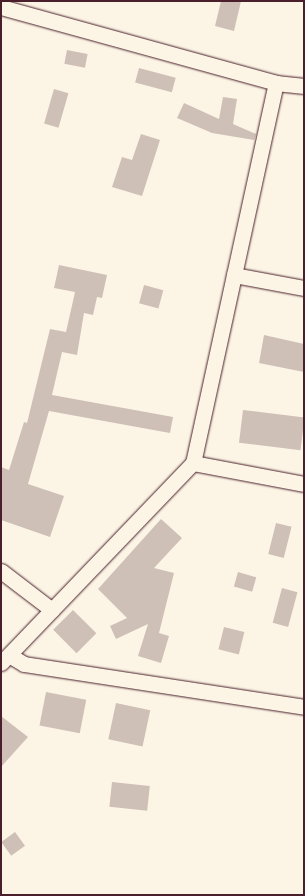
<!DOCTYPE html>
<style>
body{margin:0}
#map{position:relative;width:305px;height:896px;overflow:hidden;background:#fcf5e5;font-family:"Architects Daughter",sans-serif}
div>[style]{position:absolute}
.building>*{inset:0;background:#cfc0b7;transform-origin:0 0}
.roads{filter:drop-shadow(0 0 1px #4a1f2b) drop-shadow(0 0 1px #4a1f2b)}
.minor>*{height:15px;margin:-7.5px;padding:0 7.5px;transform-origin:7.5px;border-radius:7.5px;background:#fcf5e5}
span{translate:-50% -50%;white-space:nowrap;text-align:center;line-height:1.15;-webkit-text-stroke:4px #fcf5e5;paint-order:stroke}
.frame{position:absolute;inset:0;border:2px solid #4a1f2b;pointer-events:none}
</style>
<div id="map">
<div class="building">
<i style="clip-path:polygon(221px 1px,241px 1px,234px 31px,215px 26px)"></i>
<i style="left:67px;top:50px;width:21px;height:14px;rotate:11deg"></i>
<i style="left:139px;top:68px;width:38px;height:15px;rotate:15deg"></i>
<i style="left:54px;top:89px;width:15px;height:36px;rotate:16deg"></i>
<i style="clip-path:polygon(223px 97px,237px 99px,233px 124px,256px 134px,254px 140px,212px 133px,177px 118px,184px 103px,219px 119px)"></i>
<i style="clip-path:polygon(141px 134px,160px 140px,142px 196px,112px 187px,122px 157px,132px 160px)"></i>
<i style="clip-path:polygon(59px 265px,107px 275px,102px 298px,97px 297px,93px 315px,84px 313px,77px 355px,62px 352px,52px 395px,173px 417px,170px 433px,49px 411px,28px 484px,64px 496px,50px 537px,1px 520px,1px 467px,9px 470px,24px 422px,27px 423px,50px 329px,66px 332px,75px 292px,54px 288px)"></i>
<i style="left:144px;top:285px;width:20px;height:19px;rotate:15deg"></i>
<i style="clip-path:polygon(264px 335px,304px 344px,304px 372px,259px 363px)"></i>
<i style="left:243px;top:410px;width:62px;height:33px;rotate:7deg"></i>
<i style="clip-path:polygon(161px 519px,182px 538px,154px 568px,174px 573px,159px 633px,169px 636px,161px 663px,138px 656px,148px 624px,116px 639px,110px 626px,127px 618px,98px 589px)"></i>
<i style="left:276px;top:523px;width:16px;height:32px;rotate:14deg"></i>
<i style="left:238px;top:572px;width:19px;height:15px;rotate:16deg"></i>
<i style="left:282px;top:588px;width:16px;height:36px;rotate:15deg"></i>
<i style="left:73px;top:610px;width:33px;height:28px;rotate:45deg"></i>
<i style="left:224px;top:627px;width:21px;height:23px;rotate:14deg"></i>
<i style="left:46px;top:692px;width:41px;height:34px;rotate:11deg"></i>
<i style="left:116px;top:703px;width:35px;height:37px;rotate:12deg"></i>
<i style="clip-path:polygon(1px 716px,28px 737px,1px 767px)"></i>
<i style="left:112px;top:782px;width:38px;height:25px;rotate:6deg"></i>
<i style="left:15px;top:832px;width:17px;height:17px;rotate:54deg"></i>
</div>
<div class="roads">
<div class="minor">
<i style="left:1px;top:7px;width:285px;rotate:15.4deg"></i>
<i style="left:234px;top:275px;width:71px;rotate:10.5deg"></i>
<i style="left:193px;top:463px;width:113px;rotate:10.7deg"></i>
<i style="left:1px;top:571px;width:64px;rotate:37.4deg"></i>
<i style="left:9px;top:655px;width:17px;rotate:31deg"></i>
<i style="left:24px;top:664px;width:283px;rotate:8.7deg"></i>
<i style="left:1px;top:663px;width:277px;rotate:-46.2deg"></i>
<i style="left:193px;top:463px;width:389px;rotate:-77.7deg"></i>
<i style="left:276px;top:83px;width:28px;rotate:6deg"></i>
</div>
</div>
<div class="frame"></div>
</div>
